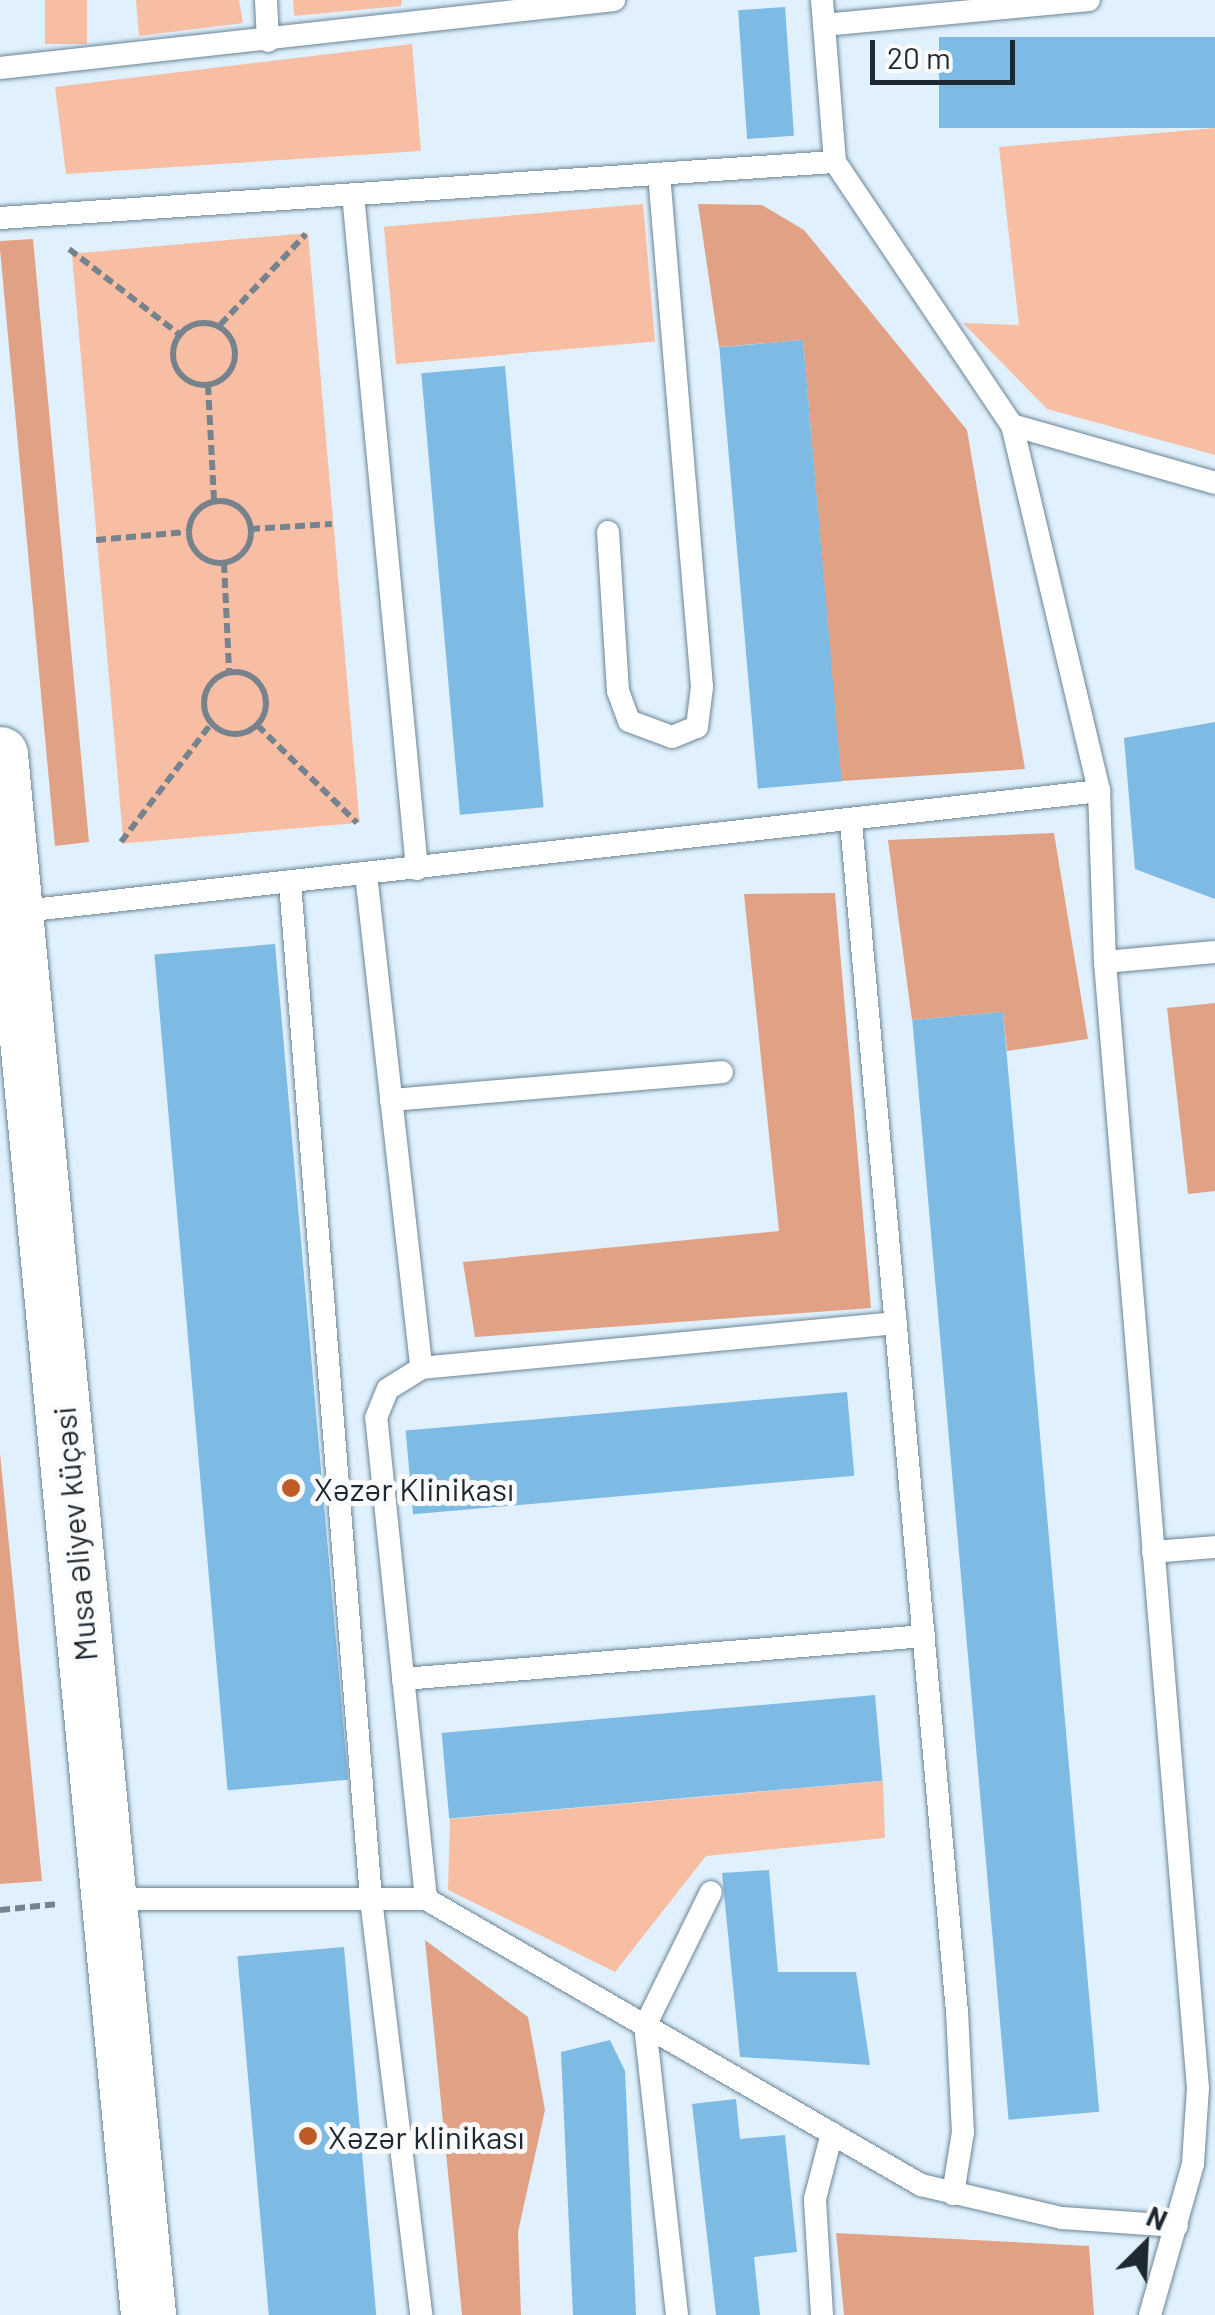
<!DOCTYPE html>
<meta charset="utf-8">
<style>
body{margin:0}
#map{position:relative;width:1215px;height:2315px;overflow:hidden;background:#e0f1fd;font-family:Barlow,sans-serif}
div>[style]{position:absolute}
.green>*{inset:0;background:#f7bea4;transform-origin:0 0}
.forest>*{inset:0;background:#e1a184}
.building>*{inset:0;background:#7dbae4;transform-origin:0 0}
.path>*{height:6px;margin-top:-3px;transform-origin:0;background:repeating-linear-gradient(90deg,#76838d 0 10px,transparent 0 15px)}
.path>.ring{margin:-3px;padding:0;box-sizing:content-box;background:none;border:6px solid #76838d;border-radius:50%}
.roads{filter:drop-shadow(0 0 2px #6c8596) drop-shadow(0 0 2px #6c8596)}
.lane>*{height:22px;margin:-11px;padding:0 11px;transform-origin:11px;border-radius:11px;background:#fff}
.secondary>*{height:55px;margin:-27.5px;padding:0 27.5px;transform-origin:27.5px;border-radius:27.5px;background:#fff}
.dots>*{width:28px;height:28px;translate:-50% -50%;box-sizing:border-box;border:5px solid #fbfbfb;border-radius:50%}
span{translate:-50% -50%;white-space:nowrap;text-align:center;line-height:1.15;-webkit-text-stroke:10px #fbfbfb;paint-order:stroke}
.poi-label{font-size:32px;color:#1e2830}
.left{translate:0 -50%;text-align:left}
.street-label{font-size:32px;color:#1e2830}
.north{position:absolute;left:1095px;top:2195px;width:100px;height:100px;-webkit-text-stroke:8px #fbfbfb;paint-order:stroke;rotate:24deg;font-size:28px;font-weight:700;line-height:40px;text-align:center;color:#1e2830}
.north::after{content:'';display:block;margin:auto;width:35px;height:45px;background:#1e2830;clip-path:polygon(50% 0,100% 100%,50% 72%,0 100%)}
.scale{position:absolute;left:870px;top:40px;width:145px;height:45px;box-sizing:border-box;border:5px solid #1e2830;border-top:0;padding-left:12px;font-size:30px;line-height:35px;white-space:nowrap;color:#1e2830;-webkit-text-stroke:8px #fbfbfb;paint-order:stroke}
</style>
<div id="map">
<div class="green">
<i style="left:45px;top:0;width:42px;height:44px"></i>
<i style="clip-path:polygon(136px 0,239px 0,243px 23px,139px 36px)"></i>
<i style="clip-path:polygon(293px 0,402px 0,401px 6px,294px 16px)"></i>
<i style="clip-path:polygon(412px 44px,421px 151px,66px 174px,55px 87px)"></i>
<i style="clip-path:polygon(1215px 128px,1215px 455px,1047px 409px,963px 323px,1019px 325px,999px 147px)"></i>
<i style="left:643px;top:204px;width:138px;height:260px;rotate:85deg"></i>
<i style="left:308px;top:233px;width:592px;height:237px;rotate:85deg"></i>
<i style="clip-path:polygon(883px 1781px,885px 1838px,706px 1856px,615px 1972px,448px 1890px,450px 1819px)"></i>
</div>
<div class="forest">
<i style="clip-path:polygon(698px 204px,762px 205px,804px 230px,967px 430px,1025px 769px,841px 781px,803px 340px,719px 347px)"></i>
<i style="clip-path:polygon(33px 239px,89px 842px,55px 846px,0 249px,0 241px)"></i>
<i style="clip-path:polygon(1054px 833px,1088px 1039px,1007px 1051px,1003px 1012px,912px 1020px,888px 840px)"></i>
<i style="clip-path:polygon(835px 893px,871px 1308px,475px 1337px,463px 1262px,779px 1231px,744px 894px)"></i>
<i style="clip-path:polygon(1215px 1003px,1215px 1191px,1188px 1194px,1167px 1008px)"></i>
<i style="clip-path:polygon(0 1453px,42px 1881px,0 1884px)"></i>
<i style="clip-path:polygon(425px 1940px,528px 2017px,545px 2110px,518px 2232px,521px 2315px,462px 2315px)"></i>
<i style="clip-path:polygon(836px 2233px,1089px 2246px,1094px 2315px,844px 2315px)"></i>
</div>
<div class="building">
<i style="left:785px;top:7px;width:129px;height:47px;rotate:86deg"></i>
<i style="left:1215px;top:37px;width:91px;height:276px;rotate:90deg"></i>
<i style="left:803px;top:340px;width:443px;height:84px;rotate:85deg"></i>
<i style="left:505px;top:366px;width:443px;height:84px;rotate:85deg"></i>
<i style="clip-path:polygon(1215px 722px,1215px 899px,1135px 869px,1124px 738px)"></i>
<i style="left:275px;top:944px;width:839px;height:121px;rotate:85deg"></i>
<i style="left:1003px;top:1012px;width:1104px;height:91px;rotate:85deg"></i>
<i style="left:847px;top:1392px;width:84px;height:443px;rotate:85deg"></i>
<i style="left:875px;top:1695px;width:86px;height:435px;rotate:85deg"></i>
<i style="clip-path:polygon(769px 1870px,778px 1972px,856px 1972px,870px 2065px,740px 2057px,722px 1873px)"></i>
<i style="left:344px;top:1947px;width:370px;height:107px;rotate:85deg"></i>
<i style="clip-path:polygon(610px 2040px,625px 2071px,636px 2315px,573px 2315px,561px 2052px)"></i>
<i style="clip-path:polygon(736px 2099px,740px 2139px,785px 2135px,797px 2252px,754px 2257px,760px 2315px,716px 2315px,692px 2104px)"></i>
</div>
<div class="path">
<i style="left:69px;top:249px;width:139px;rotate:37.7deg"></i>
<i class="ring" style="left:173px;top:323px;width:56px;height:56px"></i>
<i style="left:220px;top:325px;width:125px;rotate:-46.6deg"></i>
<i style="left:208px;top:385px;width:116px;rotate:87deg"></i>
<i class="ring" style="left:189px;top:501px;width:56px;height:56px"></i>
<i style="left:250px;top:529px;width:82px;rotate:-3.5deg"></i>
<i style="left:96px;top:540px;width:91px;rotate:-5deg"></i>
<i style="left:224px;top:563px;width:108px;rotate:87.3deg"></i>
<i class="ring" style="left:204px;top:672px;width:56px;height:56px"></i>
<i style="left:257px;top:725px;width:140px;rotate:44.4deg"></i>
<i style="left:121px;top:842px;width:148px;rotate:-52.7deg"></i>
<i style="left:0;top:1910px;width:58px;rotate:-5.9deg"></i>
</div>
<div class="roads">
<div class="lane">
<i style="left:266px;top:0;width:41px;rotate:87.2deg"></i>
<i style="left:822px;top:0;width:163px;rotate:85.4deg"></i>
<i style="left:835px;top:162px;width:317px;rotate:56.1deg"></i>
<i style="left:1012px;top:425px;width:376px;rotate:76.6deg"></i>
<i style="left:1099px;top:791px;width:171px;rotate:88deg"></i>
<i style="left:1105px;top:962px;width:1130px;rotate:85.28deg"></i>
<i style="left:1198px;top:2088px;width:76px;rotate:93.8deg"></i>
<i style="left:1193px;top:2164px;width:157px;rotate:105.9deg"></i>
<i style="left:824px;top:25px;width:266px;rotate:-5.4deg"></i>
<i style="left:0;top:68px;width:618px;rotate:-6.32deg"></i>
<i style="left:353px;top:194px;width:678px;rotate:84.58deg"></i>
<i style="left:0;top:218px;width:837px;rotate:-3.84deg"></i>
<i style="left:1012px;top:425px;width:211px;rotate:15.9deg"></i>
<i style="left:608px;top:532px;width:159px;rotate:86.4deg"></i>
<i style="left:618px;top:691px;width:32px;rotate:70deg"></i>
<i style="left:629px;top:721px;width:46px;rotate:20.4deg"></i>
<i style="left:672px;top:737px;width:27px;rotate:-22deg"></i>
<i style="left:697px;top:727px;width:40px;rotate:-82.9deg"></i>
<i style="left:702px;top:687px;width:515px;rotate:-94.79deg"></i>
<i style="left:851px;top:822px;width:1194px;rotate:84.91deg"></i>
<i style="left:957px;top:2011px;width:121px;rotate:87.2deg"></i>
<i style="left:963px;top:2132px;width:63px;rotate:99.2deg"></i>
<i style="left:366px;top:874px;width:497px;rotate:83.6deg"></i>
<i style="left:290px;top:883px;width:1019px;rotate:85.44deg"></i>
<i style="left:371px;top:1899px;width:419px;rotate:83.1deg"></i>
<i style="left:14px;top:912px;width:1092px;rotate:-6.36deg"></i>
<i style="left:1105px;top:962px;width:110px;rotate:-5.2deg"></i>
<i style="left:391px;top:1100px;width:332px;rotate:-4.8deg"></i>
<i style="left:1153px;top:1552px;width:62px;rotate:-4.6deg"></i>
<i style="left:403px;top:1679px;width:523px;rotate:-4.72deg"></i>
<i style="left:109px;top:1899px;width:317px"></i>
<i style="left:426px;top:1899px;width:572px;rotate:30.02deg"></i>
<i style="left:921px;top:2185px;width:145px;rotate:13.2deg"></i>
<i style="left:1062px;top:2218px;width:115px;rotate:4deg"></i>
<i style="left:426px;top:1899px;width:484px;rotate:-95.9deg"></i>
<i style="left:376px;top:1418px;width:31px;rotate:-68deg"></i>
<i style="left:388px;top:1389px;width:39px;rotate:-32deg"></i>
<i style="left:421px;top:1368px;width:477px;rotate:-5.4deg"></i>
<i style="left:677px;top:2315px;width:291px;rotate:-96.3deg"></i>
<i style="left:645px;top:2026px;width:149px;rotate:-63.8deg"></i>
<i style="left:822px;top:2315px;width:116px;rotate:-93.5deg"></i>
<i style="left:815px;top:2199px;width:68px;rotate:-75.6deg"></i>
</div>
<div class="secondary">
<i style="left:0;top:754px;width:1568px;rotate:84.58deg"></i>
</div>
</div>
<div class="dots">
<i style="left:291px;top:1488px;background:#bf5b26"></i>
<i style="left:308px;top:2136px;background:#bf5b26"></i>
</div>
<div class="poi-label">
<span class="left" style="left:314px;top:1488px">Xəzər Klinikası</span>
<span class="left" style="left:328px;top:2136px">Xəzər klinikası</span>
</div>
<div class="street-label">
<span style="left:74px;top:1534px;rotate:-95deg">Musa Əliyev küçəsi</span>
</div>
<div class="north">N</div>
<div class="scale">20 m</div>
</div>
